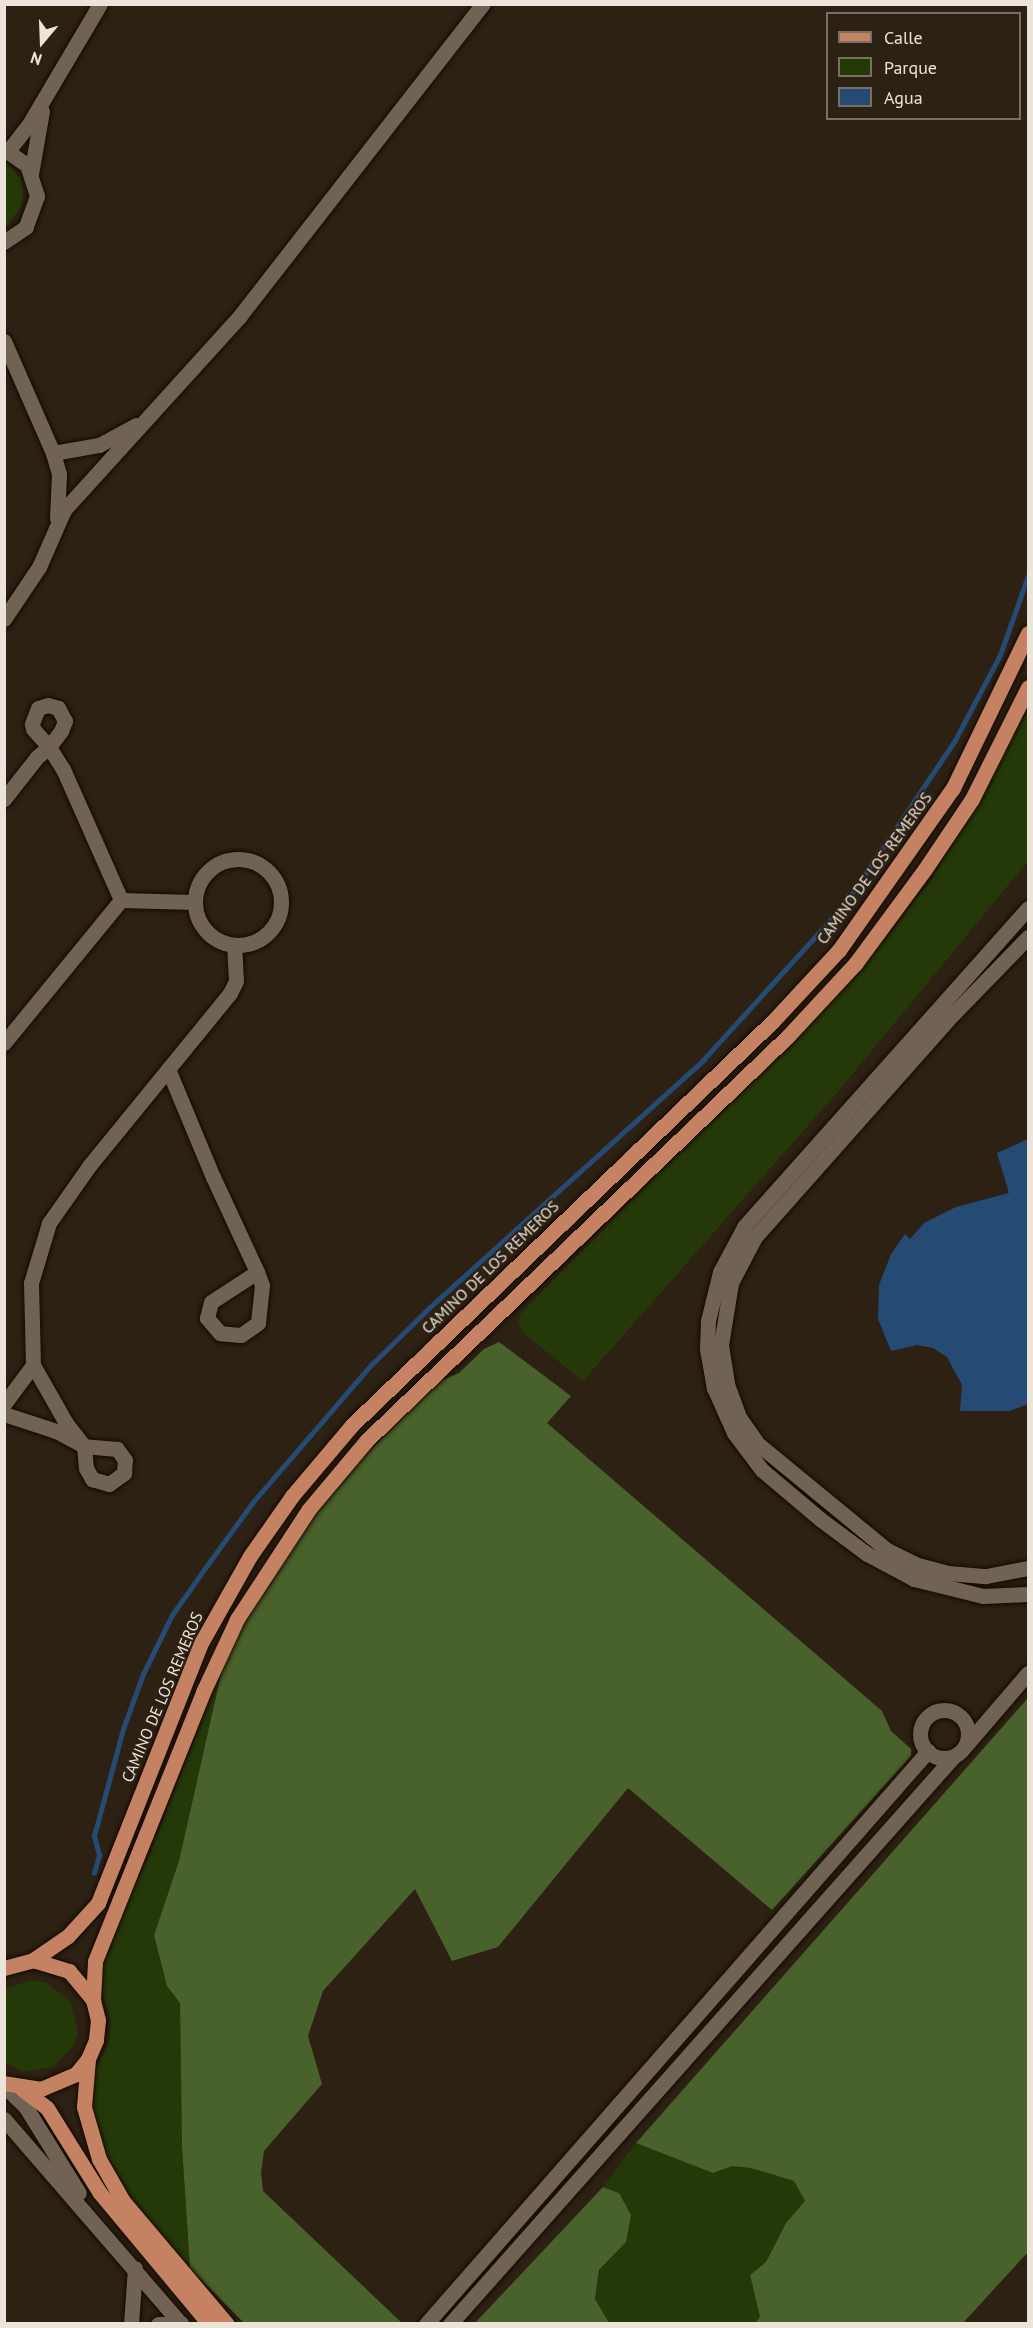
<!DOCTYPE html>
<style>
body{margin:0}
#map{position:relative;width:1033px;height:2328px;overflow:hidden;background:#2d2114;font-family:"PT Sans",sans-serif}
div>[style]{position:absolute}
.green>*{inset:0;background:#253908}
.forest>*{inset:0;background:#49612b}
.water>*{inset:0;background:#254b75}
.stream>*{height:4.5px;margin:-2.25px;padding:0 2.25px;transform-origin:2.25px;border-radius:2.25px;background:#254b75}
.roads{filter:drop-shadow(0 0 2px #150a02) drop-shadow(0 0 2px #150a02)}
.minor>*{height:15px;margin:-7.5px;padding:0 7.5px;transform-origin:7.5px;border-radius:7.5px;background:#716354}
.minor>.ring{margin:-7.5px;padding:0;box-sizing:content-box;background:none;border:15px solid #716354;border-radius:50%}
.major>*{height:15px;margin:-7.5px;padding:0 7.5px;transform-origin:7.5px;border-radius:7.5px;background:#c58263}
span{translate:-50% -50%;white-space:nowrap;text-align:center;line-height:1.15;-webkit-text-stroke:4.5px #2d2114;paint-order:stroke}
.street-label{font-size:16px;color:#ece3db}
.frame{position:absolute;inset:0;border:6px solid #ece3db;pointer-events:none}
.legend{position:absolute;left:826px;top:12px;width:195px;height:108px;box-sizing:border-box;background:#2d2114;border:2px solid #796f64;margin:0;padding:8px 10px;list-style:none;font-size:18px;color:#ece3db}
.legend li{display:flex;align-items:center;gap:12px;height:30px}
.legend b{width:30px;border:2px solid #796f64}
.north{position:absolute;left:12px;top:12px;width:60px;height:60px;-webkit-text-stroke:4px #2d2114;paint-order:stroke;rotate:199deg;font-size:16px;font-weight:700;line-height:24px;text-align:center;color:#ece3db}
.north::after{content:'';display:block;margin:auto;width:21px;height:27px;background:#ece3db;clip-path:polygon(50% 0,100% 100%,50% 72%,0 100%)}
</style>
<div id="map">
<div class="green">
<i style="clip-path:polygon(5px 159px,21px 180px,23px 193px,21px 207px,5px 228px)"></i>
<i style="clip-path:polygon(1028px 709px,1028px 861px,841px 1088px,583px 1381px,522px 1332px,518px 1322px,521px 1313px,856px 976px,932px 879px)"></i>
<i style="clip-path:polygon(224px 1661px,179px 1861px,154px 1935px,167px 1986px,180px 2003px,182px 2146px,190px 2268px,130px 2198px,101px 2145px,90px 2096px,96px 2068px,109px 2043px,111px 2022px,100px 1984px,102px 1951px,151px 1852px)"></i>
<i style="clip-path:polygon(32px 1980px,47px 1983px,70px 2001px,78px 2031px,74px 2045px,53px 2067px,24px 2072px,5px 2063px,5px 1989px)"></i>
<i style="clip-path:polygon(636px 2143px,713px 2173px,732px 2166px,751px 2168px,794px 2181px,805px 2201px,786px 2223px,766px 2262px,750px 2275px,760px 2317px,755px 2323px,609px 2323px,603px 2318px,595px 2299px,600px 2270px,626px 2242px,619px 2193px,603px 2187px)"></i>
</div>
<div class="forest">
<i style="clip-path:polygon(499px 1342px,571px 1396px,547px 1423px,882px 1711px,891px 1731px,911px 1749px,911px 1756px,772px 1910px,628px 1788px,498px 1947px,452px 1961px,415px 1889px,323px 1991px,308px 2036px,322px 2084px,264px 2151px,261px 2173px,263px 2191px,402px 2323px,244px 2323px,190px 2268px,182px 2146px,180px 2003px,167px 1986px,154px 1935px,179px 1861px,224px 1661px,264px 1589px,312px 1519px,364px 1457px,434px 1384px,459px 1373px,484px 1349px)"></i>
<i style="clip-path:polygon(1028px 1698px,1028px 2252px,963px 2323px,755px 2323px,760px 2317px,750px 2275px,766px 2262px,786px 2223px,805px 2201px,794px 2181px,751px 2168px,732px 2166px,713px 2173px,636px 2143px)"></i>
<i style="clip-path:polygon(603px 2187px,619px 2193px,631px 2215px,626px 2242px,599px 2270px,595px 2299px,609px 2323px,475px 2323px)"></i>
</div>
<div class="water">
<i style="clip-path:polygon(1028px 1139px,1028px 1404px,1009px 1411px,960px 1411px,962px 1385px,947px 1357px,933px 1348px,917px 1345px,891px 1351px,878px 1319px,879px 1285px,891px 1254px,905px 1234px,910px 1239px,924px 1223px,956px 1207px,1009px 1193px,997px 1153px)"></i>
</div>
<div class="stream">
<i style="left:94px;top:1873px;width:19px;rotate:-74deg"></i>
<i style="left:99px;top:1855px;width:20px;rotate:-105deg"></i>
<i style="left:94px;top:1836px;width:111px;rotate:-74.8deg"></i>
<i style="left:123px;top:1729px;width:59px;rotate:-70deg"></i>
<i style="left:143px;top:1674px;width:66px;rotate:-63.8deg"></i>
<i style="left:172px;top:1615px;width:62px;rotate:-54.8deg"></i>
<i style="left:208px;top:1564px;width:77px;rotate:-54deg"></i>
<i style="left:253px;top:1502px;width:181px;rotate:-49.3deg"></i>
<i style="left:371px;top:1365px;width:81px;rotate:-44.5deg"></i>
<i style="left:429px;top:1308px;width:370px;rotate:-42.1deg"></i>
<i style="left:703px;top:1060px;width:211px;rotate:-47.7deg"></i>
<i style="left:845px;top:904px;width:195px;rotate:-56.1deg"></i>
<i style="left:954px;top:742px;width:98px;rotate:-62.1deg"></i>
<i style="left:1000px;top:655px;width:84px;rotate:-70.5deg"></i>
</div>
<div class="roads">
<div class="minor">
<i style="left:4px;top:149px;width:28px;rotate:35deg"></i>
<i style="left:27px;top:165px;width:33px;rotate:72deg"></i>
<i style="left:37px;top:196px;width:33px;rotate:110deg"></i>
<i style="left:26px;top:227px;width:27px;rotate:146deg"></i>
<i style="left:8px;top:151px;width:34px;rotate:-52deg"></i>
<i style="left:29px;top:124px;width:139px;rotate:-59.4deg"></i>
<i style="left:31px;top:174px;width:64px;rotate:-80.1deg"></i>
<i style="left:4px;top:341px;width:122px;rotate:66.4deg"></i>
<i style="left:57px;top:518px;width:44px;rotate:-87.4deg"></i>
<i style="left:59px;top:474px;width:22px;rotate:-106deg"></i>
<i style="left:53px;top:453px;width:47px;rotate:-9.9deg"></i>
<i style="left:99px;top:445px;width:42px;rotate:-28.4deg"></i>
<i style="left:4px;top:619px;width:63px;rotate:-56.1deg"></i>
<i style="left:39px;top:567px;width:62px;rotate:-66.3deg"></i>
<i style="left:64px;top:510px;width:261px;rotate:-47.8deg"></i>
<i style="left:239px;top:317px;width:397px;rotate:-52.1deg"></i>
<i style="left:4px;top:799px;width:53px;rotate:-51.8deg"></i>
<i style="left:37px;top:757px;width:16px;rotate:-40deg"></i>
<i style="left:49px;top:747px;width:20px;rotate:-53deg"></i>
<i style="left:61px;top:731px;width:11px;rotate:-68deg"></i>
<i style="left:65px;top:721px;width:15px;rotate:-118deg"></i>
<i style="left:58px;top:708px;width:10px;rotate:-163deg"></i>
<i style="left:48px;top:705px;width:10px;rotate:163deg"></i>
<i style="left:38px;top:708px;width:17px;rotate:111deg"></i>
<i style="left:32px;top:724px;width:5px;rotate:79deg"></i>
<i style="left:33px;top:729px;width:24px;rotate:48deg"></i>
<i style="left:49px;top:747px;width:26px;rotate:58deg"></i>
<i style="left:63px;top:769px;width:143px;rotate:66.1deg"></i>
<i style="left:121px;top:900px;width:73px;rotate:1.6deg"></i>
<i class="ring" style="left:195px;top:859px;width:71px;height:71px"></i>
<i style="left:1028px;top:908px;width:427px;rotate:131.7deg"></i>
<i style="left:744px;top:1227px;width:51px;rotate:118.1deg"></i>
<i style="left:720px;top:1272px;width:50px;rotate:103.8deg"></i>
<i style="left:708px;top:1321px;width:28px;rotate:92deg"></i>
<i style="left:707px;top:1349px;width:40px;rotate:80deg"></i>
<i style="left:714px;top:1388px;width:49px;rotate:66deg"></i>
<i style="left:734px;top:1433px;width:46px;rotate:52.9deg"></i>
<i style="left:762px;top:1470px;width:76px;rotate:40.2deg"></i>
<i style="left:820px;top:1519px;width:59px;rotate:36.7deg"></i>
<i style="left:867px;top:1554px;width:53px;rotate:28deg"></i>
<i style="left:914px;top:1579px;width:71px;rotate:13.8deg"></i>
<i style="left:983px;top:1596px;width:45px;rotate:-2.5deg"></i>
<i style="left:1028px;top:937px;width:107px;rotate:134.2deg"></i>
<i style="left:953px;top:1014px;width:298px;rotate:131.6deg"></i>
<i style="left:755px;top:1237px;width:52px;rotate:117.6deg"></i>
<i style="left:731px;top:1283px;width:63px;rotate:99.2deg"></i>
<i style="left:721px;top:1345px;width:39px;rotate:81deg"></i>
<i style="left:727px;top:1384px;width:35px;rotate:70deg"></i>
<i style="left:739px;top:1417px;width:33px;rotate:55deg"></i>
<i style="left:758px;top:1444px;width:167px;rotate:39.4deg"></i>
<i style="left:887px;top:1550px;width:34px;rotate:26deg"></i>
<i style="left:918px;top:1565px;width:31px;rotate:15deg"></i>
<i style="left:948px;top:1573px;width:38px;rotate:5deg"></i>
<i style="left:986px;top:1576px;width:43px;rotate:-10.8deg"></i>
<i style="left:4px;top:1043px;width:185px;rotate:-50.7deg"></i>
<i style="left:168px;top:1069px;width:117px;rotate:67.4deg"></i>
<i style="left:213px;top:1177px;width:105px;rotate:65.1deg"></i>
<i style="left:257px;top:1272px;width:14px;rotate:69deg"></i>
<i style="left:262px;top:1285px;width:38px;rotate:96deg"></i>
<i style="left:258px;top:1323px;width:21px;rotate:145deg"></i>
<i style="left:241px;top:1335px;width:21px;rotate:-175deg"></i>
<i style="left:220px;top:1333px;width:20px;rotate:-131deg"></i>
<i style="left:207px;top:1318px;width:16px;rotate:-76deg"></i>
<i style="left:211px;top:1302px;width:55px;rotate:-33.1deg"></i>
<i style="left:33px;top:1365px;width:82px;rotate:-91.4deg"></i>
<i style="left:31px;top:1283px;width:63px;rotate:-73.3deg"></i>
<i style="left:49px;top:1223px;width:70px;rotate:-54.9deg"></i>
<i style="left:89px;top:1166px;width:223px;rotate:-50.8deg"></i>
<i style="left:230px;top:993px;width:13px;rotate:-63deg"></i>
<i style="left:236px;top:981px;width:36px;rotate:-93deg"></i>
<i style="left:4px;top:1404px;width:49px;rotate:-53.4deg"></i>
<i style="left:33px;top:1365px;width:67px;rotate:60.4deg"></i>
<i style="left:66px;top:1423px;width:29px;rotate:52deg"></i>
<i style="left:84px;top:1446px;width:22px;rotate:85deg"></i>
<i style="left:86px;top:1468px;width:13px;rotate:61deg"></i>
<i style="left:92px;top:1479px;width:18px;rotate:16deg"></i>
<i style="left:109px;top:1484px;width:19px;rotate:-36deg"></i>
<i style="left:124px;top:1473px;width:13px;rotate:-86deg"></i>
<i style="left:125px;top:1460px;width:14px;rotate:-126deg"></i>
<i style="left:117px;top:1449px;width:33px;rotate:-175deg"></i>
<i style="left:84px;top:1446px;width:32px;rotate:-152deg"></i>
<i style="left:56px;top:1431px;width:55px;rotate:-161.9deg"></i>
<i class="ring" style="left:920px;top:1710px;width:33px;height:33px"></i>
<i style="left:966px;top:1745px;width:95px;rotate:-49.3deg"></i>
<i style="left:4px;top:2086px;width:29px;rotate:44deg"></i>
<i style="left:25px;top:2106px;width:102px;rotate:58.2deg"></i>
<i style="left:4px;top:2119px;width:271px;rotate:49.2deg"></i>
<i style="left:131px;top:2324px;width:56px;rotate:-85.9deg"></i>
<i style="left:158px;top:2324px;width:23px;rotate:-2deg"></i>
<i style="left:426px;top:2324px;width:762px;rotate:-48.78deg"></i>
<i style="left:450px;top:2324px;width:759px;rotate:-48.42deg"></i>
</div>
<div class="major">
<i style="left:33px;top:1960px;width:42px;rotate:-34.4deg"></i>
<i style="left:68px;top:1936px;width:45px;rotate:-47.7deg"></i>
<i style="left:98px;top:1903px;width:280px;rotate:-68.4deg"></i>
<i style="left:201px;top:1643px;width:100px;rotate:-60.6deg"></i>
<i style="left:250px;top:1556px;width:73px;rotate:-55deg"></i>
<i style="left:292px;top:1496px;width:93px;rotate:-49.8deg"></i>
<i style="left:352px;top:1425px;width:583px;rotate:-43.82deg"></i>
<i style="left:773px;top:1021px;width:97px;rotate:-47.1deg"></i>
<i style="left:839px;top:950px;width:198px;rotate:-54.9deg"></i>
<i style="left:953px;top:788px;width:172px;rotate:-64.2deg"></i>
<i style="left:4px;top:1968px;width:30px;rotate:-15deg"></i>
<i style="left:33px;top:1960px;width:38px;rotate:17deg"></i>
<i style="left:69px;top:1971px;width:38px;rotate:50deg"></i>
<i style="left:93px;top:2000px;width:21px;rotate:76deg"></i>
<i style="left:98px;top:2020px;width:20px;rotate:96deg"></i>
<i style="left:96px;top:2040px;width:21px;rotate:113deg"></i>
<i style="left:88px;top:2059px;width:19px;rotate:129deg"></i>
<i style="left:76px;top:2074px;width:38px;rotate:157deg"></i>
<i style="left:41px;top:2089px;width:37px;rotate:-171deg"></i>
<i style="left:93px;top:2000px;width:39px;rotate:-87deg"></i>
<i style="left:95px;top:1961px;width:290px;rotate:-68.1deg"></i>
<i style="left:203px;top:1692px;width:81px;rotate:-65deg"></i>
<i style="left:237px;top:1619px;width:131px;rotate:-56.8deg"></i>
<i style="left:309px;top:1509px;width:90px;rotate:-50deg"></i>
<i style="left:367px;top:1440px;width:583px;rotate:-43.82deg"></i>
<i style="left:788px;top:1036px;width:98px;rotate:-47.1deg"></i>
<i style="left:855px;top:964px;width:118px;rotate:-53.6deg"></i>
<i style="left:925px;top:869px;width:84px;rotate:-56.1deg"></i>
<i style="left:972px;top:799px;width:125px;rotate:-63.4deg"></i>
<i style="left:88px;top:2059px;width:48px;rotate:94.8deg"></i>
<i style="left:84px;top:2107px;width:54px;rotate:73.9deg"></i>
<i style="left:99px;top:2159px;width:48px;rotate:60.3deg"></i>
<i style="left:123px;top:2201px;width:161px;rotate:49.8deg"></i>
<i style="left:22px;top:2089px;width:31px;rotate:37deg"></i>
<i style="left:47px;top:2108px;width:100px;rotate:58.1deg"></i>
<i style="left:100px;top:2193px;width:170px;rotate:50.2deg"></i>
</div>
</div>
<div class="street-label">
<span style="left:874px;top:868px;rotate:-54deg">CAMINO DE LOS REMEROS</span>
<span style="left:490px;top:1267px;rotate:-44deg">CAMINO DE LOS REMEROS</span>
<span style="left:162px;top:1697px;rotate:-67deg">CAMINO DE LOS REMEROS</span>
</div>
<div class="frame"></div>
<ul class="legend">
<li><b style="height:8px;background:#c58263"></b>Calle</li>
<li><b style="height:16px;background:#253908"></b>Parque</li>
<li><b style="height:16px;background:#254b75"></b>Agua</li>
</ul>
<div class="north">N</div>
</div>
